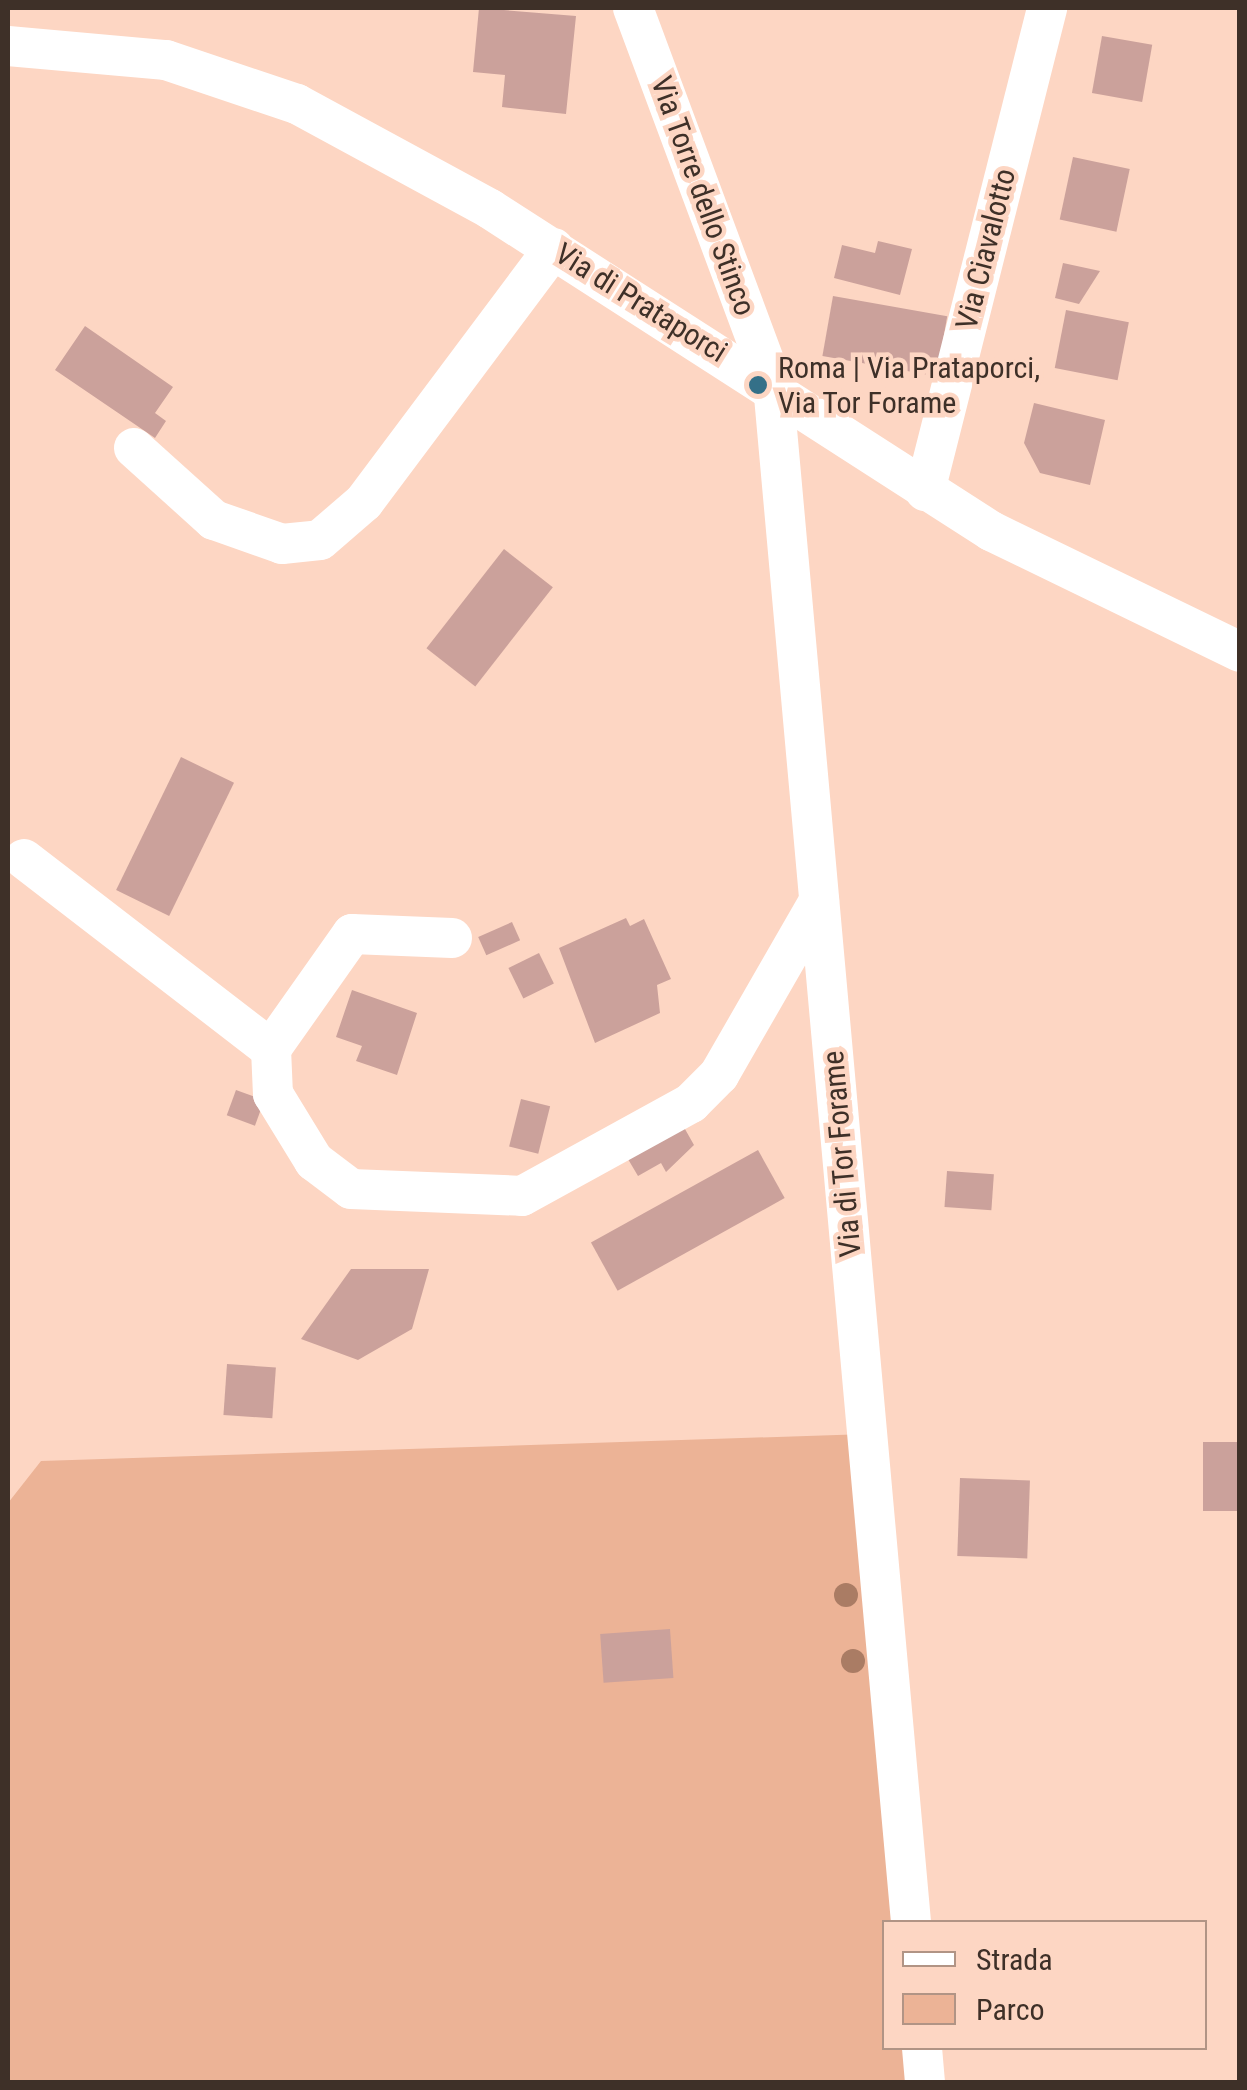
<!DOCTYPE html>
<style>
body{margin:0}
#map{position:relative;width:1247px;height:2090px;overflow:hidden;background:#fdd6c3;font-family:"Roboto Condensed",sans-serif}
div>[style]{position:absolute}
.green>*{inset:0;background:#ecb396}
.building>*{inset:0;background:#cba19b;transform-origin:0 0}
.minor>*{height:40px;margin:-20px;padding:0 20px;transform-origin:20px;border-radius:20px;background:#fff}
.trees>*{width:24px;height:24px;margin:-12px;border-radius:50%;background:#aa7c64}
.dots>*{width:28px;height:28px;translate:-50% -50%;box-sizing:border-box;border:5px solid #fdd6c3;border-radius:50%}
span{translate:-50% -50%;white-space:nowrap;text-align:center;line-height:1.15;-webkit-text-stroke:9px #fdd6c3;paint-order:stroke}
.street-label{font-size:30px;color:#3e3028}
.poi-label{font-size:30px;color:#3e3028}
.left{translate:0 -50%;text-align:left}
.frame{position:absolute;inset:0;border:10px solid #3e3028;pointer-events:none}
.legend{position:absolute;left:882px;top:1920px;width:325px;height:130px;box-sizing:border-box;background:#fdd6c3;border:2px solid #b19485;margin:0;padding:12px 18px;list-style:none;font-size:30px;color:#3e3028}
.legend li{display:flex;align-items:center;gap:20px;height:50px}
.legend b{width:50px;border:2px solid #b19485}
</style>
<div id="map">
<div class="green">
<i style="clip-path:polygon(867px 1434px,911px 1922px,884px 1922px,884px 2048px,922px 2048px,925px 2082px,8px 2082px,8px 1503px,41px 1461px)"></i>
</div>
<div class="building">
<i style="clip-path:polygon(479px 8px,576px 16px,566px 114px,502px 107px,505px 75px,473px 72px)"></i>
<i style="left:1102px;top:36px;width:51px;height:58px;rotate:10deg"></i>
<i style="left:1073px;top:157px;width:58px;height:64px;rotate:12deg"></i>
<i style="clip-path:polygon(878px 241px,912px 249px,900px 295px,834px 278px,842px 245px,875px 253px)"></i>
<i style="clip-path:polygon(1063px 263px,1100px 271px,1079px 304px,1055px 298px)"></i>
<i style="left:833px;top:296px;width:116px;height:61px;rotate:10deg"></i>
<i style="left:1066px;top:310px;width:64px;height:59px;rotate:11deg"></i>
<i style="clip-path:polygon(85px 326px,173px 387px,155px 413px,166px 421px,155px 438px,55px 370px)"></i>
<i style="clip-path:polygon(1034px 403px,1105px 420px,1090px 485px,1040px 473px,1024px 443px)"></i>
<i style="left:504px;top:549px;width:62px;height:126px;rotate:38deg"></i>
<i style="left:181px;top:757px;width:59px;height:148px;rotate:26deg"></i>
<i style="clip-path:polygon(626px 918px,630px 926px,644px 919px,671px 979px,657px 985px,660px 1013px,595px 1043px,559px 948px)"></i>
<i style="left:512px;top:922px;width:20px;height:37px;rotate:66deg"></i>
<i style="left:539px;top:953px;width:34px;height:34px;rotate:64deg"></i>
<i style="clip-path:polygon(352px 990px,417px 1013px,397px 1075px,356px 1061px,362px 1046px,336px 1037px)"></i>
<i style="left:236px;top:1090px;width:30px;height:27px;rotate:20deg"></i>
<i style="left:521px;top:1099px;width:30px;height:49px;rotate:14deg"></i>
<i style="clip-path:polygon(681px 1122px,694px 1145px,666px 1172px,661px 1163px,638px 1176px,625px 1154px)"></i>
<i style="left:758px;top:1150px;width:55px;height:191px;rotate:61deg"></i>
<i style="left:947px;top:1171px;width:47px;height:36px;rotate:4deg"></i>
<i style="clip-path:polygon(351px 1269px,429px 1269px,412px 1329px,358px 1360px,301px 1339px)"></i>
<i style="left:227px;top:1364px;width:49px;height:51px;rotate:4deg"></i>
<i style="left:1203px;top:1442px;width:37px;height:69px"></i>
<i style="left:960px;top:1478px;width:70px;height:78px;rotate:2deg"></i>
<i style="left:670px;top:1629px;width:49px;height:70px;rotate:86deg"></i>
</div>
<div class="minor">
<i style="left:633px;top:8px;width:402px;rotate:69.6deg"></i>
<i style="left:773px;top:385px;width:1543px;rotate:84.87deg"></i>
<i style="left:8px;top:46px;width:159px;rotate:5.1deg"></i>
<i style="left:166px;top:60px;width:138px;rotate:18.6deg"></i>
<i style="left:297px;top:104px;width:220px;rotate:28.5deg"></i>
<i style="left:490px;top:209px;width:596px;rotate:32.73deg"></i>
<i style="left:991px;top:531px;width:277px;rotate:25.9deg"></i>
<i style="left:134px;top:448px;width:108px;rotate:42deg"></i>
<i style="left:214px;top:520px;width:72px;rotate:19.4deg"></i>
<i style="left:282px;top:544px;width:38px;rotate:-6deg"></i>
<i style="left:320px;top:540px;width:58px;rotate:-40.8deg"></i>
<i style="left:364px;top:502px;width:317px;rotate:-53.2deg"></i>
<i style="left:925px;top:491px;width:498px;rotate:-75.8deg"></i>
<i style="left:24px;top:859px;width:312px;rotate:37.6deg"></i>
<i style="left:452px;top:938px;width:100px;rotate:-177.7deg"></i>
<i style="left:352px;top:934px;width:141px;rotate:125.2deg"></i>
<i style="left:271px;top:1049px;width:45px;rotate:87.5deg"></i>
<i style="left:273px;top:1094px;width:79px;rotate:58.5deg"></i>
<i style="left:314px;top:1161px;width:46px;rotate:37.1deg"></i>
<i style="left:351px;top:1189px;width:171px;rotate:2.3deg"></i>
<i style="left:522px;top:1196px;width:193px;rotate:-28.8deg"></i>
<i style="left:691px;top:1103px;width:40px;rotate:-45deg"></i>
<i style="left:719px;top:1075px;width:201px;rotate:-60.1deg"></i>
<i style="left:922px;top:2048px;width:34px;rotate:85deg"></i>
</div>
<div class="trees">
<i style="left:846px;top:1595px"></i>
<i style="left:853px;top:1661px"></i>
</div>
<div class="dots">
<i style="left:758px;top:385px;background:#347088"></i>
</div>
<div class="street-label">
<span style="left:703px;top:196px;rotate:70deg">Via Torre dello Stinco</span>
<span style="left:986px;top:249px;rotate:-76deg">Via Ciavalotto</span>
<span style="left:641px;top:303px;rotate:32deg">Via di Prataporci</span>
<span style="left:842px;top:1154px;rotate:-95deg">Via di Tor Forame</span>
</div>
<div class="poi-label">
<span class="left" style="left:778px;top:385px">Roma | Via Prataporci,<br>Via Tor Forame</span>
</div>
<div class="frame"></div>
<ul class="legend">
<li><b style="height:12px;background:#fff"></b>Strada</li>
<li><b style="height:28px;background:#ecb396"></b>Parco</li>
</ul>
</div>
